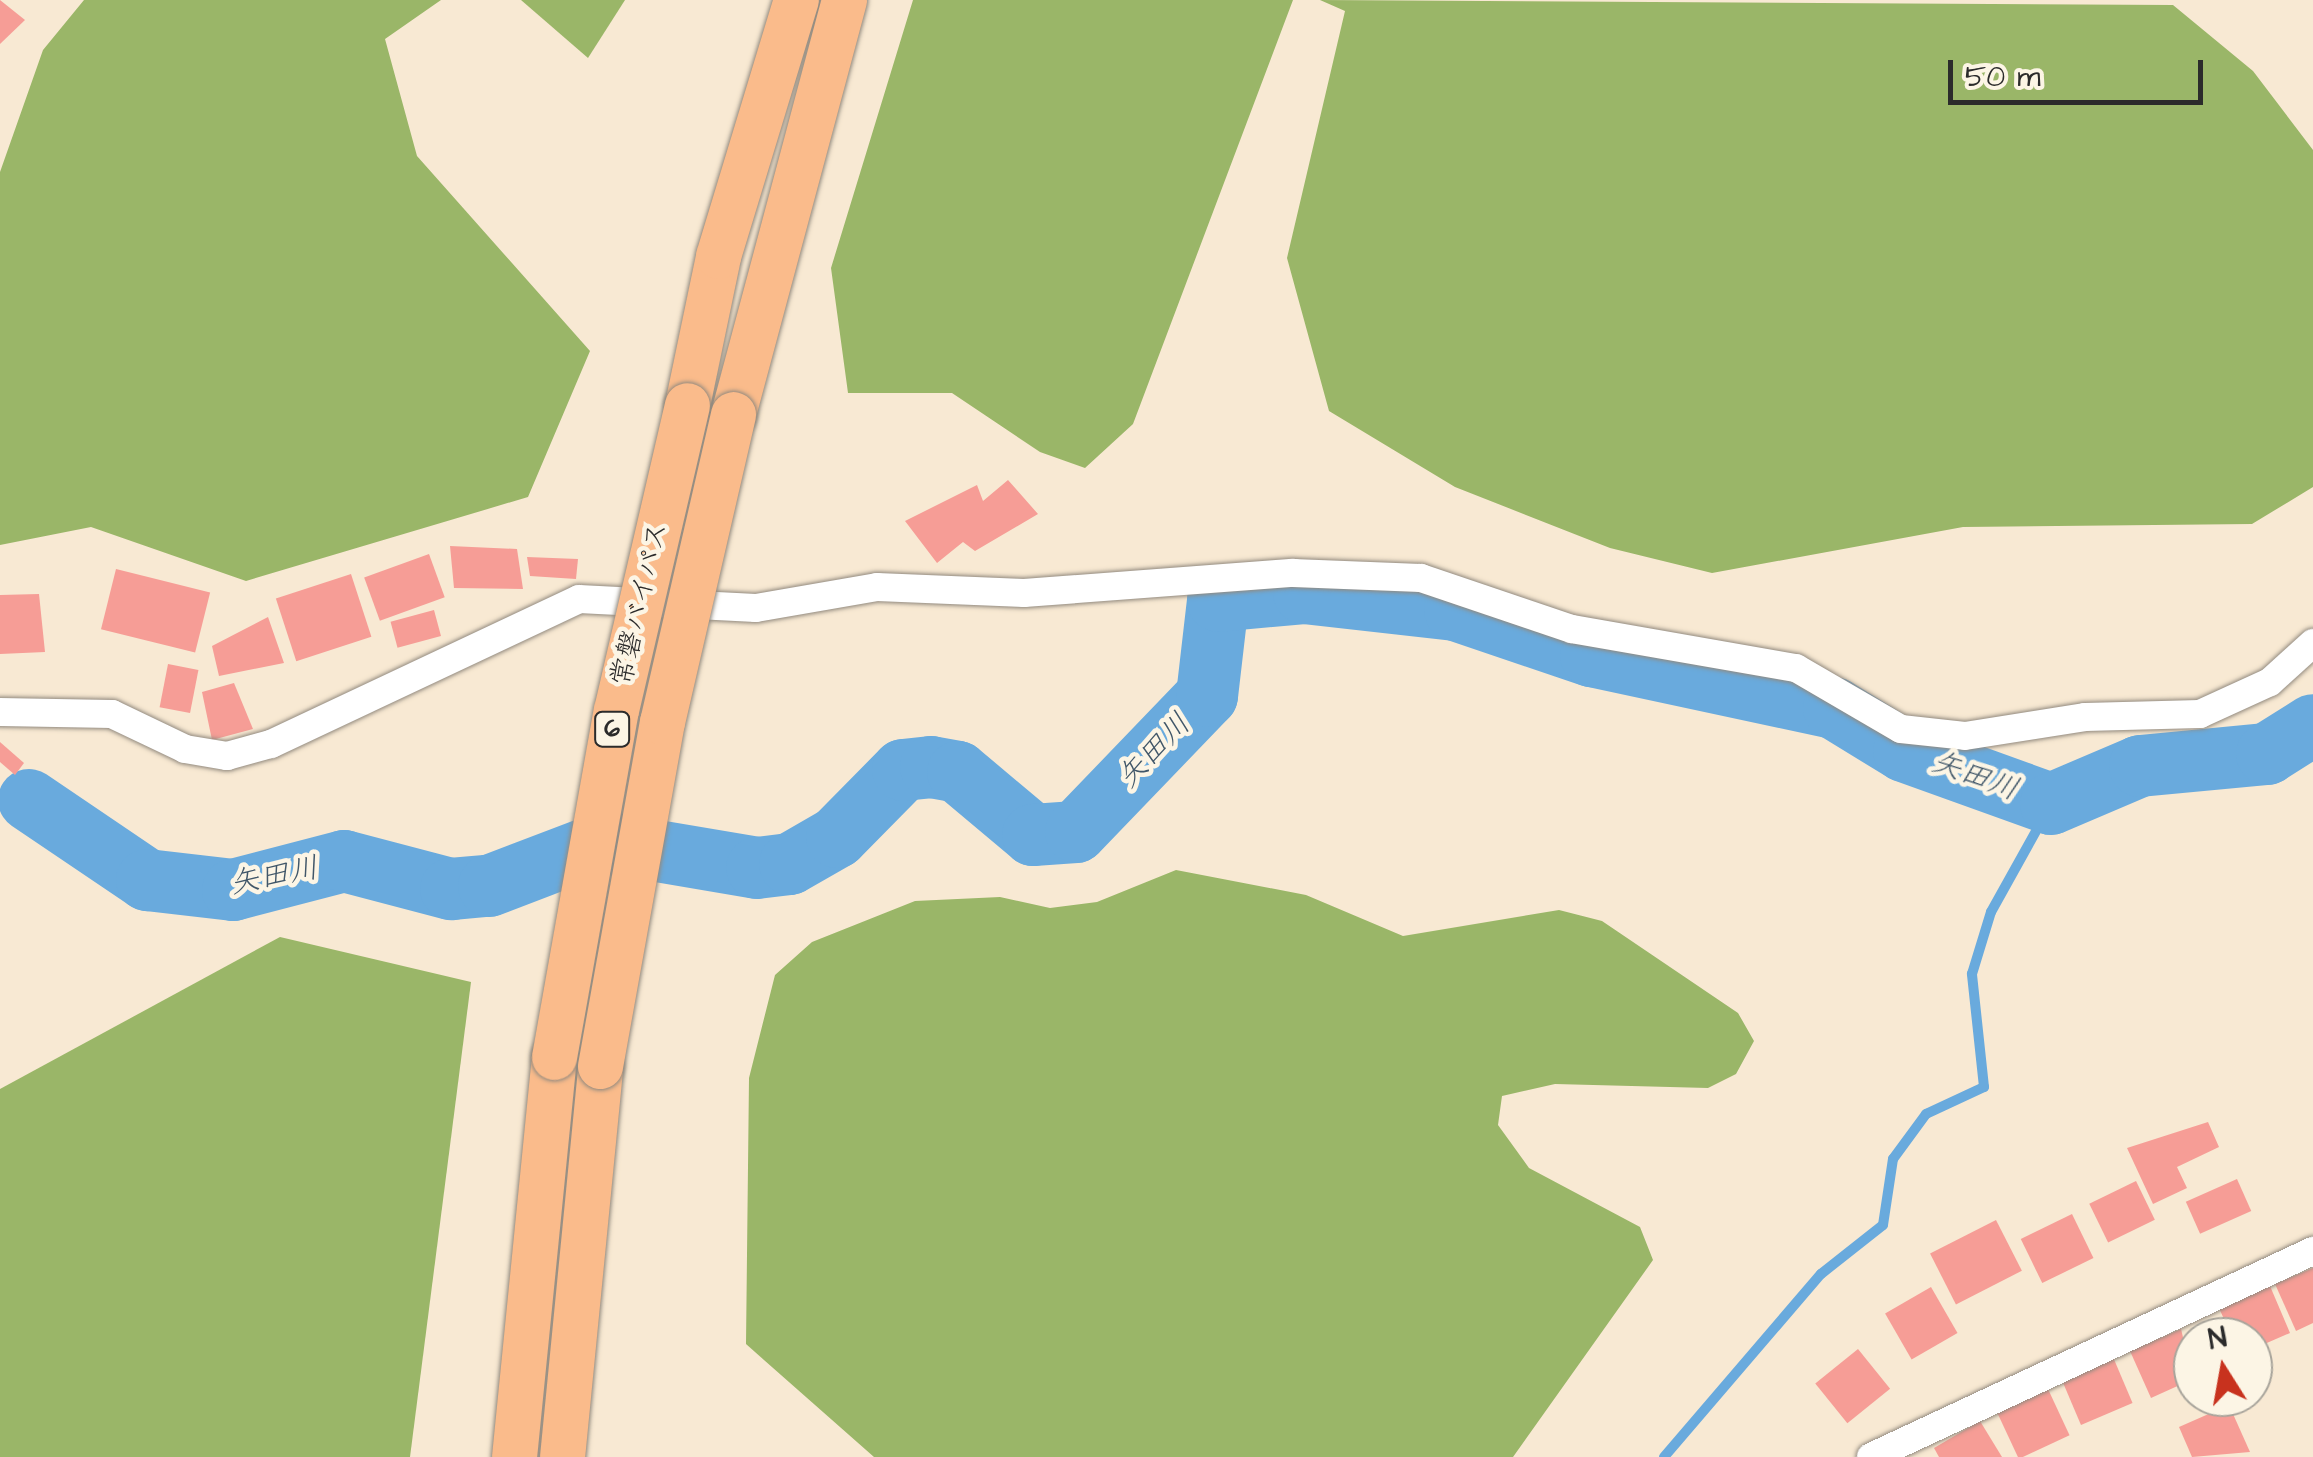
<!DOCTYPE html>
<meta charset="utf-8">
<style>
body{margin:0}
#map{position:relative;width:2313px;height:1457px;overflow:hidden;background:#f8e9d3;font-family:"Architects Daughter","Klee One",sans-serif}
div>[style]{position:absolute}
.forest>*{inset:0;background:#9ab668}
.stream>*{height:10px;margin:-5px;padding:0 5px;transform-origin:5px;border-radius:5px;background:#69aadd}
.river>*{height:62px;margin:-31px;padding:0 31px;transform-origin:31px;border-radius:31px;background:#69aadd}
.building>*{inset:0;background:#f69d96;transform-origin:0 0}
.roads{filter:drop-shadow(0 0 2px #928a7f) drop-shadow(0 0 2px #928a7f)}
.minor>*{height:28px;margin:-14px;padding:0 14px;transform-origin:14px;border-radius:14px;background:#fff}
.trunk>*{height:45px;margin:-22.5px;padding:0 22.5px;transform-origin:22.5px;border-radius:22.5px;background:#fabb8b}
.bridges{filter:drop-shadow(0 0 2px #928a7f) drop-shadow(0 0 2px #928a7f)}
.trunk-bridge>*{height:45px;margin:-22.5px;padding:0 22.5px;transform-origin:22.5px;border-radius:22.5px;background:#fabb8b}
span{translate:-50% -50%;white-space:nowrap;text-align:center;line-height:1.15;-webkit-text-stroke:9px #fcf5e5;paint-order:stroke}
.shield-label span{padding:2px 8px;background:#fcf5e5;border:2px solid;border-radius:8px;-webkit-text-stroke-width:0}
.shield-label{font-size:25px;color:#2b2b2b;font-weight:700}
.street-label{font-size:28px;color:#2b2b2b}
.water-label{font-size:30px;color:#415769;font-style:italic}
.north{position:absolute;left:2173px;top:1317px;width:100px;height:100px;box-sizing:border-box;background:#fcf5e5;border:2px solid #a8a49b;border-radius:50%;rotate:349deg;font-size:28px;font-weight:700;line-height:40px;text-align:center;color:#2b2b2b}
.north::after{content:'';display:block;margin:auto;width:35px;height:45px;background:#c8321e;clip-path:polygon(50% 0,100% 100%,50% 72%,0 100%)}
.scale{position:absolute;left:1948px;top:60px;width:255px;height:45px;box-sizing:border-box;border:5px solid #2b2b2b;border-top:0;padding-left:12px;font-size:30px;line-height:35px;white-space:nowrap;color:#2b2b2b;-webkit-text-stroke:8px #fcf5e5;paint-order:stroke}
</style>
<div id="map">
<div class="forest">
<i style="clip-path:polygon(84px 0,441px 0,385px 39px,417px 156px,590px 351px,528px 497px,246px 581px,91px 527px,0 545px,0 172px,43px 50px)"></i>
<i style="clip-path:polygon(521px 0,625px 0,588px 58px)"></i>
<i style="clip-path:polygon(913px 0,1293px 0,1133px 424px,1085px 468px,1040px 452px,952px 393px,848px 393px,831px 268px)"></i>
<i style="clip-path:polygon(1320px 0,2173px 5px,2253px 71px,2313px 150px,2313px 487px,2252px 524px,1963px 527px,1712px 573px,1610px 548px,1455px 487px,1329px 411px,1287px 258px,1345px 11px)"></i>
<i style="clip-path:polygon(1176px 870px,1306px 895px,1403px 936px,1559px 910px,1602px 921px,1738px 1013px,1754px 1041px,1736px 1074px,1708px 1088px,1555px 1084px,1502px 1096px,1498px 1125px,1529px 1168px,1640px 1227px,1653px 1260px,1513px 1457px,874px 1457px,746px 1344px,749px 1078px,775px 975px,812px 942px,915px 901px,1000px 897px,1050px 908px,1097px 902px)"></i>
<i style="clip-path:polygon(280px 937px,471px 982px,410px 1457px,0 1457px,0 1089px)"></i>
</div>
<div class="stream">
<i style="left:1664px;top:1457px;width:241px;rotate:-49.4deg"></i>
<i style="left:1821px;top:1274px;width:79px;rotate:-38.3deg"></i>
<i style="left:1883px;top:1225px;width:67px;rotate:-81.4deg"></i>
<i style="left:1893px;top:1159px;width:56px;rotate:-53.7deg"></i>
<i style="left:1926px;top:1114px;width:64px;rotate:-25deg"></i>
<i style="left:1984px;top:1087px;width:114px;rotate:-96.1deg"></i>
<i style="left:1972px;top:974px;width:65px;rotate:-73deg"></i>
<i style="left:1991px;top:912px;width:124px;rotate:-60.9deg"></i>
</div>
<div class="river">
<i style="left:29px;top:800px;width:143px;rotate:34.1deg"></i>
<i style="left:147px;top:880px;width:87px;rotate:6.6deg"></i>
<i style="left:233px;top:890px;width:115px;rotate:-14.6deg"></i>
<i style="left:344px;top:861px;width:111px;rotate:14.7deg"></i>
<i style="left:451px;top:889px;width:38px;rotate:-5deg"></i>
<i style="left:489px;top:886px;width:123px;rotate:-20.9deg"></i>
<i style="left:604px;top:842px;width:155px;rotate:9.6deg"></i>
<i style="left:757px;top:868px;width:33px;rotate:-7deg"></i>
<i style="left:790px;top:864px;width:54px;rotate:-29.9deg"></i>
<i style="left:837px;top:837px;width:94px;rotate:-45.4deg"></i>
<i style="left:903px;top:770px;width:28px;rotate:-6deg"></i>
<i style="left:931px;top:767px;width:27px;rotate:10deg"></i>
<i style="left:958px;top:772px;width:98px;rotate:40deg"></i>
<i style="left:1033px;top:835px;width:43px;rotate:-4deg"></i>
<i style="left:1076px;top:832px;width:189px;rotate:-46.1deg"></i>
<i style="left:1207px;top:696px;width:96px;rotate:-83.4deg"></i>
<i style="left:1218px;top:601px;width:86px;rotate:-5.3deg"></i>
<i style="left:1304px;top:593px;width:152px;rotate:6.4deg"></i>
<i style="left:1455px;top:610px;width:144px;rotate:18.7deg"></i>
<i style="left:1591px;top:656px;width:249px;rotate:12.1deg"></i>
<i style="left:1834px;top:708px;width:82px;rotate:31.6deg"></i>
<i style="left:1904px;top:751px;width:156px;rotate:19.8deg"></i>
<i style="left:2051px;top:804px;width:97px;rotate:-23.1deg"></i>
<i style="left:2140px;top:766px;width:128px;rotate:-5.4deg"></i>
<i style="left:2267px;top:754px;width:54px;rotate:-32.2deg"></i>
</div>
<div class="building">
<i style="clip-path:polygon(0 0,25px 20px,0 44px)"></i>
<i style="clip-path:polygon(1008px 480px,1038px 514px,975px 551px,963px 542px,937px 563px,905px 521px,977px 485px,983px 501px)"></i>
<i style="clip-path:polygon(450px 546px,517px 549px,523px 589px,454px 588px)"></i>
<i style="left:429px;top:554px;width:46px;height:69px;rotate:70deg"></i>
<i style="clip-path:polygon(527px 557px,578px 559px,576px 579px,530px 576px)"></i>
<i style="left:116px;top:569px;width:97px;height:62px;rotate:14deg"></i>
<i style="left:351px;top:574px;width:66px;height:79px;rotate:72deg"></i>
<i style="clip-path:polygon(39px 594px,45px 652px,0 654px,0 595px)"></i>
<i style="left:434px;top:610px;width:27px;height:45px;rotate:75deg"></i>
<i style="clip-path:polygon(268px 617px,284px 663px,219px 676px,212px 646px)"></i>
<i style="left:168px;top:664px;width:31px;height:44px;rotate:11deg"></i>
<i style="clip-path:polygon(234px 683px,253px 729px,212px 740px,202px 692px)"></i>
<i style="clip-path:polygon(0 742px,24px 763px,15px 775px,0 762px)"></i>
<i style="clip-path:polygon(2208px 1122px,2219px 1147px,2177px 1167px,2187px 1188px,2153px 1204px,2127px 1148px)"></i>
<i style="left:2237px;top:1179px;width:35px;height:56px;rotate:66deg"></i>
<i style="left:2136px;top:1181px;width:43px;height:52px;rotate:64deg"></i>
<i style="left:2072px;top:1214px;width:49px;height:57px;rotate:64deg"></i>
<i style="left:1996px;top:1220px;width:57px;height:74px;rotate:63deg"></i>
<i style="clip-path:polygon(2313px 1268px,2313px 1323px,2296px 1331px,2275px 1284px)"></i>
<i style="clip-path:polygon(2270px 1286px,2290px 1333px,2253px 1349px,2253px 1337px,2232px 1337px,2219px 1308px)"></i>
<i style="left:1931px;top:1287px;width:53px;height:53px;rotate:60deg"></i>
<i style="clip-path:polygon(2181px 1329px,2193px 1379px,2151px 1398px,2130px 1351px)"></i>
<i style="left:1858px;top:1349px;width:51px;height:55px;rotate:51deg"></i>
<i style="left:2113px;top:1357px;width:50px;height:56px;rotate:67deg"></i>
<i style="left:2048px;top:1389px;width:51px;height:56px;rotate:65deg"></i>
<i style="clip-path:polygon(2229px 1405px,2250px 1452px,2192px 1457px,2179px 1427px)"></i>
<i style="clip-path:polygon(1980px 1421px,2002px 1457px,1939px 1457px,1934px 1448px)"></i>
</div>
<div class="roads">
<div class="minor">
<i style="left:0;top:712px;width:112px;rotate:1deg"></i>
<i style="left:112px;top:714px;width:81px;rotate:25.6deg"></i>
<i style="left:185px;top:749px;width:43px;rotate:9.5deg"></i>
<i style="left:227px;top:756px;width:46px;rotate:-15.3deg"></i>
<i style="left:271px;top:744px;width:340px;rotate:-25.2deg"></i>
<i style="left:579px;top:599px;width:177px;rotate:2.9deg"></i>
<i style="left:756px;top:608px;width:123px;rotate:-9.8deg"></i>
<i style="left:877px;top:587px;width:147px;rotate:2.3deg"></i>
<i style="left:1024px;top:593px;width:270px;rotate:-4.3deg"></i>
<i style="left:1293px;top:573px;width:128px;rotate:2.2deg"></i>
<i style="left:1421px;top:578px;width:159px;rotate:18.7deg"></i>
<i style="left:1572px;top:629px;width:227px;rotate:9.9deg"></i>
<i style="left:1796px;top:668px;width:121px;rotate:30.2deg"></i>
<i style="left:1901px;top:729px;width:64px;rotate:6.2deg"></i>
<i style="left:1965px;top:736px;width:121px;rotate:-9deg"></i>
<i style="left:2085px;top:717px;width:115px;rotate:-1.5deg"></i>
<i style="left:2200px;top:714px;width:77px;rotate:-24.6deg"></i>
<i style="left:2270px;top:682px;width:58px;rotate:-42.2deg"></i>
<i style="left:1871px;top:1457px;width:488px;rotate:-25deg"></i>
</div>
<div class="trunk">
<i style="left:687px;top:405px;width:152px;rotate:-78.2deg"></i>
<i style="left:718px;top:256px;width:268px;rotate:-73.1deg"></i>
<i style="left:733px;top:414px;width:429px;rotate:-75deg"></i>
<i style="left:514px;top:1457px;width:402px;rotate:-84.3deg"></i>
<i style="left:562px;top:1457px;width:393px;rotate:-84.4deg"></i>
</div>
</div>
<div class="bridges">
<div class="trunk-bridge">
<i style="left:554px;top:1057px;width:352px;rotate:-79.9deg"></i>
<i style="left:616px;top:710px;width:313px;rotate:-76.9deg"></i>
<i style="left:600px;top:1066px;width:350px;rotate:-79.8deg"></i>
<i style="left:662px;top:722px;width:316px;rotate:-77deg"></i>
</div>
</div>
<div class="shield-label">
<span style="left:612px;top:729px">6</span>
</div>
<div class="street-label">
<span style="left:640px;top:604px;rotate:-77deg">常磐バイパス</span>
</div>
<div class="water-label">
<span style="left:1154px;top:751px;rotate:-46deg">矢田川</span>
<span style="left:1975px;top:776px;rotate:20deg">矢田川</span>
<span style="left:274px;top:876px;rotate:-11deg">矢田川</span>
</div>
<div class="north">N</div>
<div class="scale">50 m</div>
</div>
